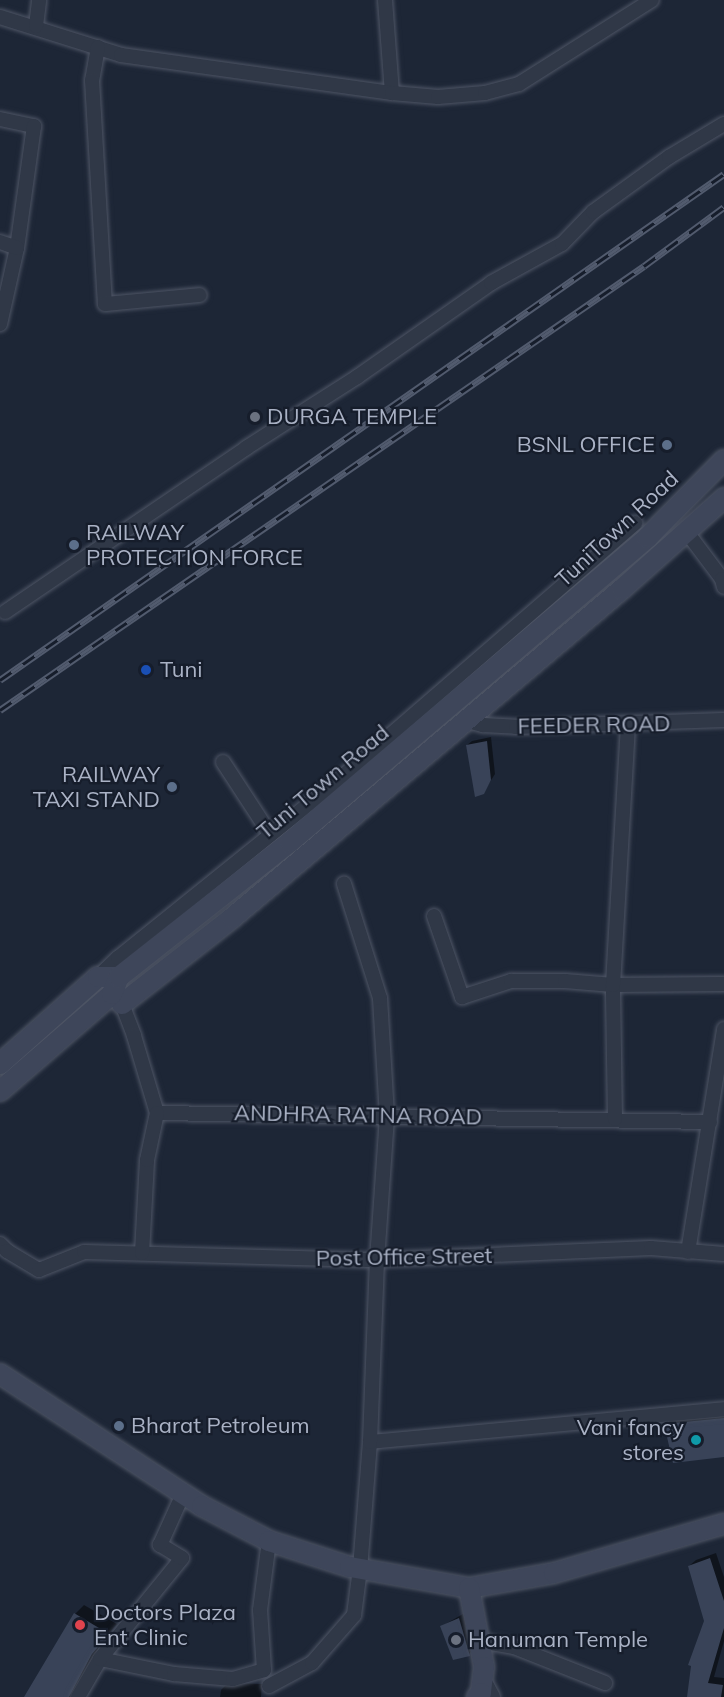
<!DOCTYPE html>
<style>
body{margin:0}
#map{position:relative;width:724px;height:1697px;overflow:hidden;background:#1d2636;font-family:Mulish,sans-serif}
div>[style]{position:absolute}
.shadow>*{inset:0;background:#0007}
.building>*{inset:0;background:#394358}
.roads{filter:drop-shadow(0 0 2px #4e5565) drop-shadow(0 0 2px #4e5565)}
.street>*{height:14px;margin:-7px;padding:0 7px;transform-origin:7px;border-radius:7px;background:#303847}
.secondary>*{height:20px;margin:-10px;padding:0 10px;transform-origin:10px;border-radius:10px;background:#3e465a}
.rail>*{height:7px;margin-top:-3.5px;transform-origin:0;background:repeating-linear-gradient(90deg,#161d2b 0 14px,#525b6e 0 28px);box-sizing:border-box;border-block:2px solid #525b6e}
.dots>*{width:16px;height:16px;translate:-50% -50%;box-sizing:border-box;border:3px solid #161d2b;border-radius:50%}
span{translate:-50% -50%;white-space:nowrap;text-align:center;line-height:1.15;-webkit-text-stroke:4.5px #161d2b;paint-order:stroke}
.poi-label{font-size:22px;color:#aab2c5}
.left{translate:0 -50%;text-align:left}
.right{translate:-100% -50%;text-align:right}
.street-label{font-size:22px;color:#aab2c5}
</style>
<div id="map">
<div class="shadow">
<i style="clip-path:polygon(491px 737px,495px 774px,483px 793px,467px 745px,472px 741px)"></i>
<i style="clip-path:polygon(724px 1409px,724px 1456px,666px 1424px,675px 1415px)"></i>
<i style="clip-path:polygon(716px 1553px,724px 1577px,724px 1641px,714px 1677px,724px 1678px,724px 1697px,689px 1697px,706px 1621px,689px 1566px,696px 1560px)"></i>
<i style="clip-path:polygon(84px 1605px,117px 1624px,101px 1643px,72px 1697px,26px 1697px,75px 1614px)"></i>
<i style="clip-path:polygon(463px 1614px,473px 1650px,469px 1654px,442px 1626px)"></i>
<i style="clip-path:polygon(228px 1683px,262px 1684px,261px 1697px,220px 1697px,221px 1690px)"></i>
</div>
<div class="building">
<i style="clip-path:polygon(487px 741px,491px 780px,484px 794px,475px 797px,466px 745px)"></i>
<i style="clip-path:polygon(724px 1418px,724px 1457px,673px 1463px,664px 1424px)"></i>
<i style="clip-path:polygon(710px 1558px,724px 1601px,724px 1628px,708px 1683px,723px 1685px,721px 1697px,687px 1697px,691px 1666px,688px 1665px,704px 1621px,688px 1566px)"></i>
<i style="clip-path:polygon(74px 1613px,109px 1634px,92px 1654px,69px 1697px,24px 1697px)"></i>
<i style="clip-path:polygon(459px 1618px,470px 1656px,453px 1660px,440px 1626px)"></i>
</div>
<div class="roads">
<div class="street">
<i style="left:385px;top:0;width:93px;rotate:85.7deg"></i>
<i style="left:0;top:17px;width:127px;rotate:17.4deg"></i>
<i style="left:121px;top:55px;width:274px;rotate:8deg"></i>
<i style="left:392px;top:93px;width:46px;rotate:5deg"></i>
<i style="left:438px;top:97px;width:47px;rotate:-4.9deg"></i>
<i style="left:485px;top:93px;width:35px;rotate:-15deg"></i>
<i style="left:519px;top:84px;width:157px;rotate:-32.3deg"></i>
<i style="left:36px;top:26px;width:26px;rotate:-83deg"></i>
<i style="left:98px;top:47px;width:34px;rotate:100deg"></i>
<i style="left:92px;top:80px;width:224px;rotate:86.7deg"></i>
<i style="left:105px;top:304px;width:95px;rotate:-5.4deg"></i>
<i style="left:0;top:119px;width:35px;rotate:12deg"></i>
<i style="left:34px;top:126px;width:123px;rotate:97.9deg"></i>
<i style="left:17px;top:248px;width:78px;rotate:102.6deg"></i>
<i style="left:0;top:242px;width:18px;rotate:19deg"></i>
<i style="left:686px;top:531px;width:60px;rotate:53.1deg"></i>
<i style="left:722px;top:579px;width:8px;rotate:76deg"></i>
<i style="left:5px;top:612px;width:292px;rotate:-34.2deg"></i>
<i style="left:246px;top:448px;width:132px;rotate:-32.6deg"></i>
<i style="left:357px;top:377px;width:164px;rotate:-35deg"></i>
<i style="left:491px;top:283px;width:81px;rotate:-28.8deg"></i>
<i style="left:562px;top:244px;width:45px;rotate:-45.9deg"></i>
<i style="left:593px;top:212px;width:94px;rotate:-35.9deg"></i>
<i style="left:669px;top:157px;width:64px;rotate:-31deg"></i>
<i style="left:464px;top:720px;width:20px;rotate:15deg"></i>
<i style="left:483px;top:725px;width:33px;rotate:3deg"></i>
<i style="left:516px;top:727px;width:208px;rotate:-1.9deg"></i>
<i style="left:223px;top:762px;width:86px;rotate:56.9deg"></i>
<i style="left:434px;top:916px;width:86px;rotate:70.9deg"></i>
<i style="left:462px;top:997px;width:52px;rotate:-18.1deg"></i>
<i style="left:511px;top:981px;width:54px"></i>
<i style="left:565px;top:981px;width:48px;rotate:4.8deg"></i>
<i style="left:613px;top:985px;width:111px;rotate:-0.5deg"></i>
<i style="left:100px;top:979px;width:3px;rotate:-135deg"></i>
<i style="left:98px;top:977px;width:28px;rotate:-44deg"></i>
<i style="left:118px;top:958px;width:288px;rotate:-38.9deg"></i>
<i style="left:342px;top:777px;width:388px;rotate:-40.9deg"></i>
<i style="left:116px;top:998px;width:8px;rotate:45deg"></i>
<i style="left:122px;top:1004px;width:34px;rotate:69deg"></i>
<i style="left:134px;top:1036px;width:80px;rotate:73.4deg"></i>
<i style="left:157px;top:1113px;width:553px;rotate:0.93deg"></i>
<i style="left:615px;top:1119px;width:134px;rotate:-90.9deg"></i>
<i style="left:613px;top:985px;width:262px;rotate:-86.7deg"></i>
<i style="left:0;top:1244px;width:10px;rotate:45deg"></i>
<i style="left:7px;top:1251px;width:37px;rotate:31deg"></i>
<i style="left:39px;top:1270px;width:48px;rotate:-21.8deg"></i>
<i style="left:84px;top:1252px;width:293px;rotate:1.6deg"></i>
<i style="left:377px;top:1260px;width:274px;rotate:-2.5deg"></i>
<i style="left:651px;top:1248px;width:73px;rotate:4.7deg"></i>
<i style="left:688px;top:1252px;width:226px;rotate:-80.8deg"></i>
<i style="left:142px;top:1253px;width:93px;rotate:-86.9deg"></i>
<i style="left:147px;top:1160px;width:48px;rotate:-78deg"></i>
<i style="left:370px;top:1442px;width:356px;rotate:-5.3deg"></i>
<i style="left:480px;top:1641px;width:35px;rotate:10deg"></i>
<i style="left:514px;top:1647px;width:98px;rotate:21.6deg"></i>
<i style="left:100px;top:1659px;width:76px;rotate:11.5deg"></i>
<i style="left:174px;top:1674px;width:59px;rotate:4.8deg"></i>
<i style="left:233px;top:1679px;width:32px;rotate:-16deg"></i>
<i style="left:264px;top:1670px;width:60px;rotate:-93.8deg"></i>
<i style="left:260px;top:1610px;width:70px;rotate:-82.6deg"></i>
<i style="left:483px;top:1678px;width:21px;rotate:62deg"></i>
<i style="left:269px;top:1686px;width:49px;rotate:-28.1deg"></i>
<i style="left:312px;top:1663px;width:64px;rotate:-48.8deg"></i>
<i style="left:354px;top:1615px;width:46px;rotate:-82.6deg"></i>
<i style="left:360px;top:1569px;width:127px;rotate:-85.5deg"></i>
<i style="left:370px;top:1442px;width:182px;rotate:-87.8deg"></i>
<i style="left:377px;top:1260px;width:144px;rotate:-86deg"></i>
<i style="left:387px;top:1116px;width:118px;rotate:-93.4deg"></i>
<i style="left:380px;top:998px;width:120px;rotate:-107.5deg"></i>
<i style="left:78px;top:1697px;width:44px;rotate:-59.9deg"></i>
<i style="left:100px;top:1659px;width:130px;rotate:-50.9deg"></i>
<i style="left:182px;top:1558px;width:26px;rotate:-149deg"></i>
<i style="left:160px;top:1545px;width:56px;rotate:-65.7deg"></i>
</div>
<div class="secondary">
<i style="left:122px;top:1004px;width:140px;rotate:-38deg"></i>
<i style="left:232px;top:918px;width:510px;rotate:-40.15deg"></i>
<i style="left:622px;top:589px;width:137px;rotate:-41.7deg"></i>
<i style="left:0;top:1064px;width:131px;rotate:-41.6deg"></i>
<i style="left:98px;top:977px;width:21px"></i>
<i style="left:0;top:1091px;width:148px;rotate:-40.9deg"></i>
<i style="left:112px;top:994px;width:18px;rotate:-68deg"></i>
<i style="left:119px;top:977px;width:218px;rotate:-38.3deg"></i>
<i style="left:290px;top:842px;width:470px;rotate:-40.4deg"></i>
<i style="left:648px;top:537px;width:108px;rotate:-45.4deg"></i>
<i style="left:0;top:1374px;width:241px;rotate:33.2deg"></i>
<i style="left:202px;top:1506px;width:76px;rotate:27.6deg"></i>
<i style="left:269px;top:1541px;width:85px;rotate:17.8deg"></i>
<i style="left:350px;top:1567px;width:121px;rotate:10deg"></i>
<i style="left:469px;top:1588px;width:86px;rotate:-10deg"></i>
<i style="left:554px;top:1573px;width:177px;rotate:-16.1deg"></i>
<i style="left:469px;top:1588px;width:80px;rotate:79.2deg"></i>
<i style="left:484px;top:1667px;width:26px;rotate:97deg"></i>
<i style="left:481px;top:1693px;width:6px;rotate:135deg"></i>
</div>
</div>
<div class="rail">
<i style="left:0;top:680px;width:883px;rotate:-34.95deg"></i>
<i style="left:0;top:710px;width:782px;rotate:-34.58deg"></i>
<i style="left:644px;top:266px;width:99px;rotate:-36.4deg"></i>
</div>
<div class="dots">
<i style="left:255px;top:417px;background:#6b7280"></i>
<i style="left:667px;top:445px;background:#5c6f8a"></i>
<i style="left:74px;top:545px;background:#5c6f8a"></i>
<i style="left:146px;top:670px;background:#1a4fb4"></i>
<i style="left:172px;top:787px;background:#5c6f8a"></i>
<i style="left:119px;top:1426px;background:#5c6f8a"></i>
<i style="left:696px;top:1440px;background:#0f9aa8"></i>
<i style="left:80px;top:1625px;background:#e0444e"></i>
<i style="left:456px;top:1640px;background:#6b7280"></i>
</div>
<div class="poi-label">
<span class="left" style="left:267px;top:417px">DURGA TEMPLE</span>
<span class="right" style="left:655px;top:445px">BSNL OFFICE</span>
<span class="left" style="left:86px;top:545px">RAILWAY<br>PROTECTION FORCE</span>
<span class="left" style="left:160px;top:670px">Tuni</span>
<span class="right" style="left:160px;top:787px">RAILWAY<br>TAXI STAND</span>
<span class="left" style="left:131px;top:1426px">Bharat Petroleum</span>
<span class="right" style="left:684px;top:1440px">Vani fancy<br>stores</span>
<span class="left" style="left:94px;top:1625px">Doctors Plaza<br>Ent Clinic</span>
<span class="left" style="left:468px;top:1640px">Hanuman Temple</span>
</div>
<div class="street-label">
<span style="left:617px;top:529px;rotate:-43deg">TuniTown Road</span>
<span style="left:594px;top:725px;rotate:-1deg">FEEDER ROAD</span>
<span style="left:323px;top:782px;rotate:-40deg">Tuni Town Road</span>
<span style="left:358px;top:1115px;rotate:1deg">ANDHRA RATNA ROAD</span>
<span style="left:404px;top:1257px;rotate:-1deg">Post Office Street</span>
</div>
</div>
